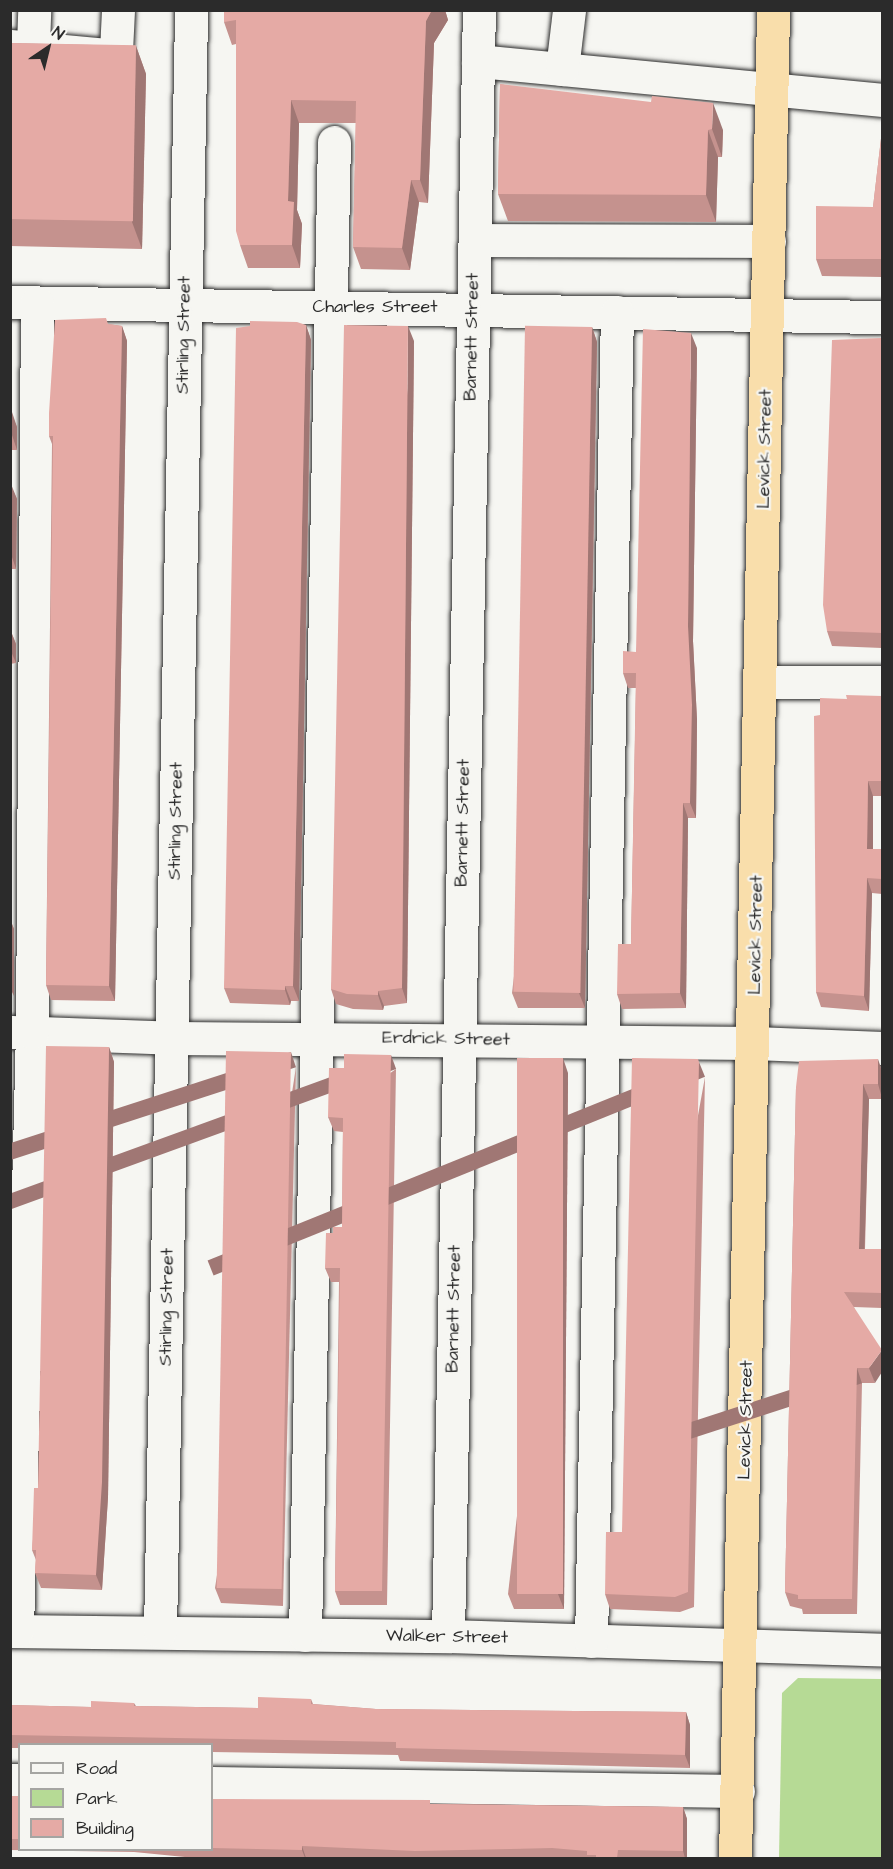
<!DOCTYPE html>
<style>
body{margin:0}
#map{position:relative;width:893px;height:1869px;overflow:hidden;background:#f6f6f2;font-family:"Architects Daughter",sans-serif}
div>[style]{position:absolute}
.green>*{inset:0;background:#b6da95}
.roads{filter:drop-shadow(0 0 2px #2b2b2b) drop-shadow(0 0 2px #2b2b2b)}
.minor>*{height:33px;margin:-16.5px;padding:0 16.5px;transform-origin:16.5px;border-radius:16.5px;background:#f6f6f2}
.highway>*{height:33px;margin:-16.5px;padding:0 16.5px;transform-origin:16.5px;border-radius:16.5px;background:#f9deab}
.wall>*{inset:0;background:#c5928e;transform-origin:0 0}
.shaded-wall>*{inset:0;background:#a07774;transform-origin:0 0}
.building>*{inset:0;background:#e5aaa5;transform-origin:0 0}
span{translate:-50% -50%;white-space:nowrap;text-align:center;line-height:1.15;-webkit-text-stroke:4.5px #f6f6f2;paint-order:stroke}
.street-label{font-size:18px;color:#2b2b2b}
.frame{position:absolute;inset:0;border:12px solid #2b2b2b;pointer-events:none}
.legend{position:absolute;left:18px;top:1743px;width:195px;height:108px;box-sizing:border-box;background:#f6f6f2;border:2px solid #a5a5a2;margin:0;padding:8px 10px;list-style:none;font-size:18px;color:#2b2b2b}
.legend li{display:flex;align-items:center;gap:12px;height:30px}
.legend b{width:30px;border:2px solid #a5a5a2}
.north{position:absolute;left:18px;top:18px;width:60px;height:60px;-webkit-text-stroke:4px #f6f6f2;paint-order:stroke;rotate:35deg;font-size:16px;font-weight:700;line-height:24px;text-align:center;color:#2b2b2b}
.north::after{content:'';display:block;margin:auto;width:21px;height:27px;background:#2b2b2b;clip-path:polygon(50% 0,100% 100%,50% 72%,0 100%)}
</style>
<div id="map">
<div class="green">
<i style="clip-path:polygon(798px 1678px,882px 1679px,882px 1858px,779px 1858px,782px 1693px)"></i>
</div>
<div class="roads">
<div class="minor">
<i style="left:10px;top:46px;width:97px;rotate:5.3deg"></i>
<i style="left:107px;top:55px;width:10px;rotate:-24deg"></i>
<i style="left:116px;top:51px;width:41px;rotate:-87.2deg"></i>
<i style="left:33px;top:46px;width:36px;rotate:-88deg"></i>
<i style="left:478px;top:61px;width:406px;rotate:5.5deg"></i>
<i style="left:562px;top:69px;width:59px;rotate:-83.2deg"></i>
<i style="left:475px;top:240px;width:294px;rotate:0.2deg"></i>
<i style="left:10px;top:302px;width:872px;rotate:0.99deg"></i>
<i style="left:760px;top:682px;width:122px"></i>
<i style="left:12px;top:1032px;width:160px;rotate:2.1deg"></i>
<i style="left:172px;top:1038px;width:582px;rotate:0.49deg"></i>
<i style="left:754px;top:1043px;width:128px;rotate:2.2deg"></i>
<i style="left:10px;top:1631px;width:438px;rotate:0.7deg"></i>
<i style="left:448px;top:1636px;width:434px;rotate:1.8deg"></i>
<i style="left:17px;top:1631px;width:599px;rotate:-88.57deg"></i>
<i style="left:32px;top:1032px;width:729px;rotate:-89.61deg"></i>
<i style="left:160px;top:1631px;width:1621px;rotate:-88.9deg"></i>
<i style="left:305px;top:1635px;width:1493px;rotate:-88.89deg"></i>
<i style="left:448px;top:1636px;width:1626px;rotate:-88.91deg"></i>
<i style="left:591px;top:1641px;width:1329px;rotate:-88.88deg"></i>
<i style="left:10px;top:1780px;width:10px"></i>
<i style="left:212px;top:1783px;width:526px;rotate:0.87deg"></i>
</div>
<div class="highway">
<i style="left:735px;top:1858px;width:1848px;rotate:-88.82deg"></i>
</div>
</div>
<div class="wall">
<i style="clip-path:polygon(224px 10px,445px 10px,448px 20px,434px 43px,428px 203px,419px 202px,410px 270px,361px 269px,353px 247px,356px 123px,299px 123px,297px 210px,302px 224px,300px 268px,248px 268px,240px 245px,236px 44px,232px 45px,224px 22px)"></i>
<i style="clip-path:polygon(10px 43px,136px 46px,146px 74px,142px 249px,10px 246px)"></i>
<i style="clip-path:polygon(500px 84px,723px 130px,722px 157px,718px 157px,716px 222px,508px 221px,498px 194px)"></i>
<i style="clip-path:polygon(882px 130px,882px 277px,822px 276px,816px 259px,873px 207px)"></i>
<i style="clip-path:polygon(108px 324px,122px 326px,127px 341px,115px 1001px,51px 1000px,46px 985px,52px 444px,49px 436px)"></i>
<i style="clip-path:polygon(306px 325px,311px 340px,299px 1001px,291px 1001px,290px 1005px,230px 1003px,224px 988px)"></i>
<i style="clip-path:polygon(592px 327px,597px 342px,585px 1008px,518px 1008px,512px 993px)"></i>
<i style="clip-path:polygon(414px 341px,407px 1003px,384px 1006px,383px 1010px,353px 1009px,336px 1004px,331px 989px)"></i>
<i style="clip-path:polygon(882px 343px,882px 648px,832px 646px,827px 631px)"></i>
<i style="clip-path:polygon(697px 348px,693px 641px,697px 720px,696px 818px,688px 818px,686px 1008px,622px 1009px,617px 994px,631px 944px,636px 688px,628px 688px,623px 673px,636px 652px)"></i>
<i style="clip-path:polygon(10px 412px,17px 427px,17px 450px,10px 450px)"></i>
<i style="clip-path:polygon(10px 484px,17px 499px,16px 569px,10px 569px)"></i>
<i style="clip-path:polygon(10px 629px,16px 644px,16px 663px,10px 664px)"></i>
<i style="clip-path:polygon(882px 696px,882px 796px,873px 796px,873px 849px,882px 849px,882px 894px,872px 893px,869px 1011px,821px 1007px,816px 992px,820px 715px,847px 699px)"></i>
<i style="left:10px;top:919px;width:11px;height:77px;rotate:68deg"></i>
<i style="clip-path:polygon(109px 1047px,114px 1062px,108px 1497px,102px 1590px,41px 1588px,35px 1573px,36px 1560px,32px 1550px,38px 1488px)"></i>
<i style="clip-path:polygon(296px 1067px,283px 1606px,221px 1603px,215px 1588px)"></i>
<i style="clip-path:polygon(396px 1069px,387px 1605px,340px 1605px,335px 1591px,339px 1282px,331px 1282px,325px 1268px,333px 1233px,342px 1227px,343px 1132px,334px 1131px,328px 1117px)"></i>
<i style="clip-path:polygon(882px 1071px,882px 1099px,869px 1099px,865px 1249px,882px 1249px,882px 1308px,854px 1307px,875px 1383px,862px 1383px,857px 1614px,803px 1614px,802px 1609px,790px 1606px,785px 1592px,796px 1087px)"></i>
<i style="clip-path:polygon(568px 1073px,564px 1609px,514px 1609px,508px 1594px)"></i>
<i style="clip-path:polygon(705px 1077px,694px 1607px,680px 1612px,610px 1609px,605px 1594px,622px 1532px)"></i>
<i style="clip-path:polygon(311px 1699px,313px 1704px,376px 1709px,686px 1712px,690px 1725px,690px 1768px,400px 1761px,398px 1755px,212px 1752px,212px 1744px,20px 1744px,20px 1748px,10px 1748px,10px 1705px,91px 1707px,134px 1703px,136px 1706px,258px 1708px)"></i>
<i style="clip-path:polygon(10px 1796px,20px 1796px,20px 1850px,212px 1850px,212px 1799px,431px 1804px,683px 1807px,687px 1819px,687px 1858px,195px 1858px,134px 1852px,10px 1850px)"></i>
</div>
<div class="shaded-wall">
<i style="clip-path:polygon(432px 10px,445px 10px,448px 20px,434px 43px,428px 203px,420px 180px,426px 21px)"></i>
<i style="clip-path:polygon(136px 46px,146px 74px,142px 249px,132px 222px)"></i>
<i style="clip-path:polygon(291px 100px,299px 123px,297px 210px,302px 224px,300px 268px,292px 245px,288px 201px)"></i>
<i style="clip-path:polygon(713px 103px,723px 130px,722px 157px,712px 129px)"></i>
<i style="clip-path:polygon(708px 130px,718px 157px,716px 222px,706px 195px)"></i>
<i style="clip-path:polygon(411px 180px,419px 202px,410px 270px,402px 248px)"></i>
<i style="clip-path:polygon(306px 325px,311px 340px,299px 1001px,293px 986px)"></i>
<i style="clip-path:polygon(122px 326px,127px 341px,115px 1001px,109px 986px)"></i>
<i style="clip-path:polygon(408px 326px,414px 341px,407px 1003px,402px 988px)"></i>
<i style="clip-path:polygon(592px 327px,597px 342px,585px 1008px,579px 993px)"></i>
<i style="clip-path:polygon(691px 333px,697px 348px,693px 641px,697px 720px,696px 818px,690px 803px,688px 626px)"></i>
<i style="clip-path:polygon(881px 338px,882px 343px,882px 361px,881px 356px)"></i>
<i style="clip-path:polygon(12px 412px,17px 427px,17px 450px,12px 435px)"></i>
<i style="clip-path:polygon(11px 484px,17px 499px,16px 569px,11px 554px)"></i>
<i style="clip-path:polygon(10px 629px,16px 644px,16px 663px,10px 649px)"></i>
<i style="clip-path:polygon(868px 781px,873px 796px,873px 864px,867px 849px)"></i>
<i style="clip-path:polygon(683px 803px,688px 818px,686px 1008px,680px 993px)"></i>
<i style="clip-path:polygon(867px 878px,872px 893px,869px 1011px,864px 996px)"></i>
<i style="clip-path:polygon(10px 919px,14px 929px,14px 996px,10px 988px)"></i>
<i style="clip-path:polygon(285px 986px,291px 1001px,290px 1005px,285px 990px)"></i>
<i style="clip-path:polygon(378px 991px,384px 1006px,383px 1010px,378px 995px)"></i>
<i style="clip-path:polygon(109px 1047px,114px 1062px,108px 1497px,102px 1590px,96px 1575px)"></i>
<i style="left:291px;top:1052px;width:16px;height:539px;rotate:72deg"></i>
<i style="left:391px;top:1055px;width:15px;height:536px;rotate:70deg"></i>
<i style="clip-path:polygon(563px 1058px,568px 1073px,564px 1609px,558px 1594px)"></i>
<i style="clip-path:polygon(878px 1059px,882px 1071px,882px 1098px,878px 1084px)"></i>
<i style="left:699px;top:1062px;width:16px;height:530px;rotate:68deg"></i>
<i style="clip-path:polygon(863px 1084px,869px 1099px,864px 1264px,859px 1249px)"></i>
<i style="clip-path:polygon(882px 1350px,882px 1372px,875px 1383px,869px 1368px)"></i>
<i style="left:857px;top:1368px;width:16px;height:231px;rotate:72deg"></i>
<i style="clip-path:polygon(686px 1712px,690px 1725px,690px 1768px,685px 1755px)"></i>
<i style="clip-path:polygon(683px 1807px,687px 1819px,687px 1858px,685px 1858px,683px 1851px)"></i>
<i style="clip-path:polygon(302px 1846px,306px 1858px,305px 1858px,302px 1850px)"></i>
</div>
<div class="building">
<i style="clip-path:polygon(224px 10px,432px 10px,426px 21px,420px 180px,411px 180px,402px 248px,353px 247px,356px 101px,291px 100px,288px 201px,294px 202px,292px 245px,240px 245px,236px 231px,236px 20px,224px 22px)"></i>
<i style="left:10px;top:43px;width:126px;height:176px;rotate:1deg"></i>
<i style="clip-path:polygon(500px 84px,651px 102px,652px 96px,713px 103px,712px 129px,708px 130px,706px 195px,498px 194px)"></i>
<i style="clip-path:polygon(882px 130px,882px 259px,816px 259px,816px 206px,873px 207px)"></i>
<i style="clip-path:polygon(106px 318px,108px 324px,122px 326px,109px 986px,46px 985px,53px 436px,49px 436px,49px 413px,55px 320px)"></i>
<i style="clip-path:polygon(250px 321px,297px 322px,306px 325px,293px 986px,285px 986px,285px 990px,224px 988px,236px 328px,250px 326px)"></i>
<i style="clip-path:polygon(344px 325px,408px 326px,402px 988px,378px 991px,378px 995px,347px 994px,331px 989px)"></i>
<i style="left:592px;top:327px;width:666px;height:67px;rotate:91deg"></i>
<i style="clip-path:polygon(643px 329px,691px 333px,688px 626px,692px 705px,690px 803px,683px 803px,680px 993px,617px 994px,618px 944px,631px 944px,636px 673px,623px 673px,623px 651px,636px 652px)"></i>
<i style="clip-path:polygon(881px 338px,881px 356px,882px 356px,882px 633px,827px 631px,823px 605px,832px 340px)"></i>
<i style="left:10px;top:412px;width:2px;height:23px"></i>
<i style="clip-path:polygon(10px 484px,11px 484px,10px 554px)"></i>
<i style="clip-path:polygon(846px 695px,882px 696px,882px 781px,868px 781px,867px 849px,882px 849px,882px 879px,867px 878px,864px 996px,816px 992px,814px 716px,820px 715px,820px 698px,847px 699px)"></i>
<i style="clip-path:polygon(46px 1046px,109px 1047px,102px 1482px,96px 1575px,35px 1573px,36px 1550px,32px 1550px,34px 1488px,38px 1488px)"></i>
<i style="left:226px;top:1051px;width:65px;height:537px;rotate:1deg"></i>
<i style="clip-path:polygon(344px 1054px,391px 1055px,382px 1591px,335px 1591px,340px 1268px,325px 1268px,326px 1233px,333px 1233px,333px 1227px,342px 1227px,343px 1118px,328px 1117px,329px 1068px,344px 1068px)"></i>
<i style="left:517px;top:1058px;width:46px;height:536px"></i>
<i style="clip-path:polygon(632px 1058px,698px 1059px,699px 1062px,688px 1592px,675px 1597px,605px 1594px,606px 1532px,622px 1532px)"></i>
<i style="clip-path:polygon(878px 1059px,878px 1084px,863px 1084px,859px 1249px,882px 1249px,882px 1293px,844px 1292px,882px 1350px,869px 1368px,857px 1368px,852px 1599px,798px 1599px,798px 1595px,785px 1592px,796px 1087px,799px 1061px)"></i>
<i style="clip-path:polygon(258px 1697px,311px 1699px,311px 1704px,376px 1709px,686px 1712px,685px 1755px,396px 1748px,396px 1742px,10px 1735px,10px 1705px,91px 1707px,91px 1701px,134px 1703px,134px 1706px,258px 1708px)"></i>
<i style="left:10px;top:1796px;width:10px;height:43px"></i>
<i style="clip-path:polygon(212px 1799px,430px 1800px,430px 1804px,683px 1807px,683px 1851px,618px 1850px,617px 1858px,596px 1858px,596px 1855px,587px 1855px,587px 1851px,552px 1848px,415px 1851px,302px 1846px,302px 1850px,212px 1848px)"></i>
</div>
<div class="street-label">
<span style="left:375px;top:307px">Charles Street</span>
<span style="left:184px;top:335px;rotate:-89deg">Stirling Street</span>
<span style="left:472px;top:337px;rotate:-89deg">Barnett Street</span>
<span style="left:765px;top:449px;rotate:-89deg">Levick Street</span>
<span style="left:176px;top:821px;rotate:-89deg">Stirling Street</span>
<span style="left:463px;top:823px;rotate:-89deg">Barnett Street</span>
<span style="left:756px;top:935px;rotate:-89deg">Levick Street</span>
<span style="left:446px;top:1039px;rotate:1deg">Erdrick Street</span>
<span style="left:167px;top:1307px;rotate:-89deg">Stirling Street</span>
<span style="left:454px;top:1309px;rotate:-89deg">Barnett Street</span>
<span style="left:746px;top:1420px;rotate:-89deg">Levick Street</span>
<span style="left:447px;top:1637px;rotate:1deg">Walker Street</span>
</div>
<div class="frame"></div>
<ul class="legend">
<li><b style="height:8px;background:#f6f6f2"></b>Road</li>
<li><b style="height:16px;background:#b6da95"></b>Park</li>
<li><b style="height:16px;background:#e5aaa5"></b>Building</li>
</ul>
<div class="north">N</div>
</div>
